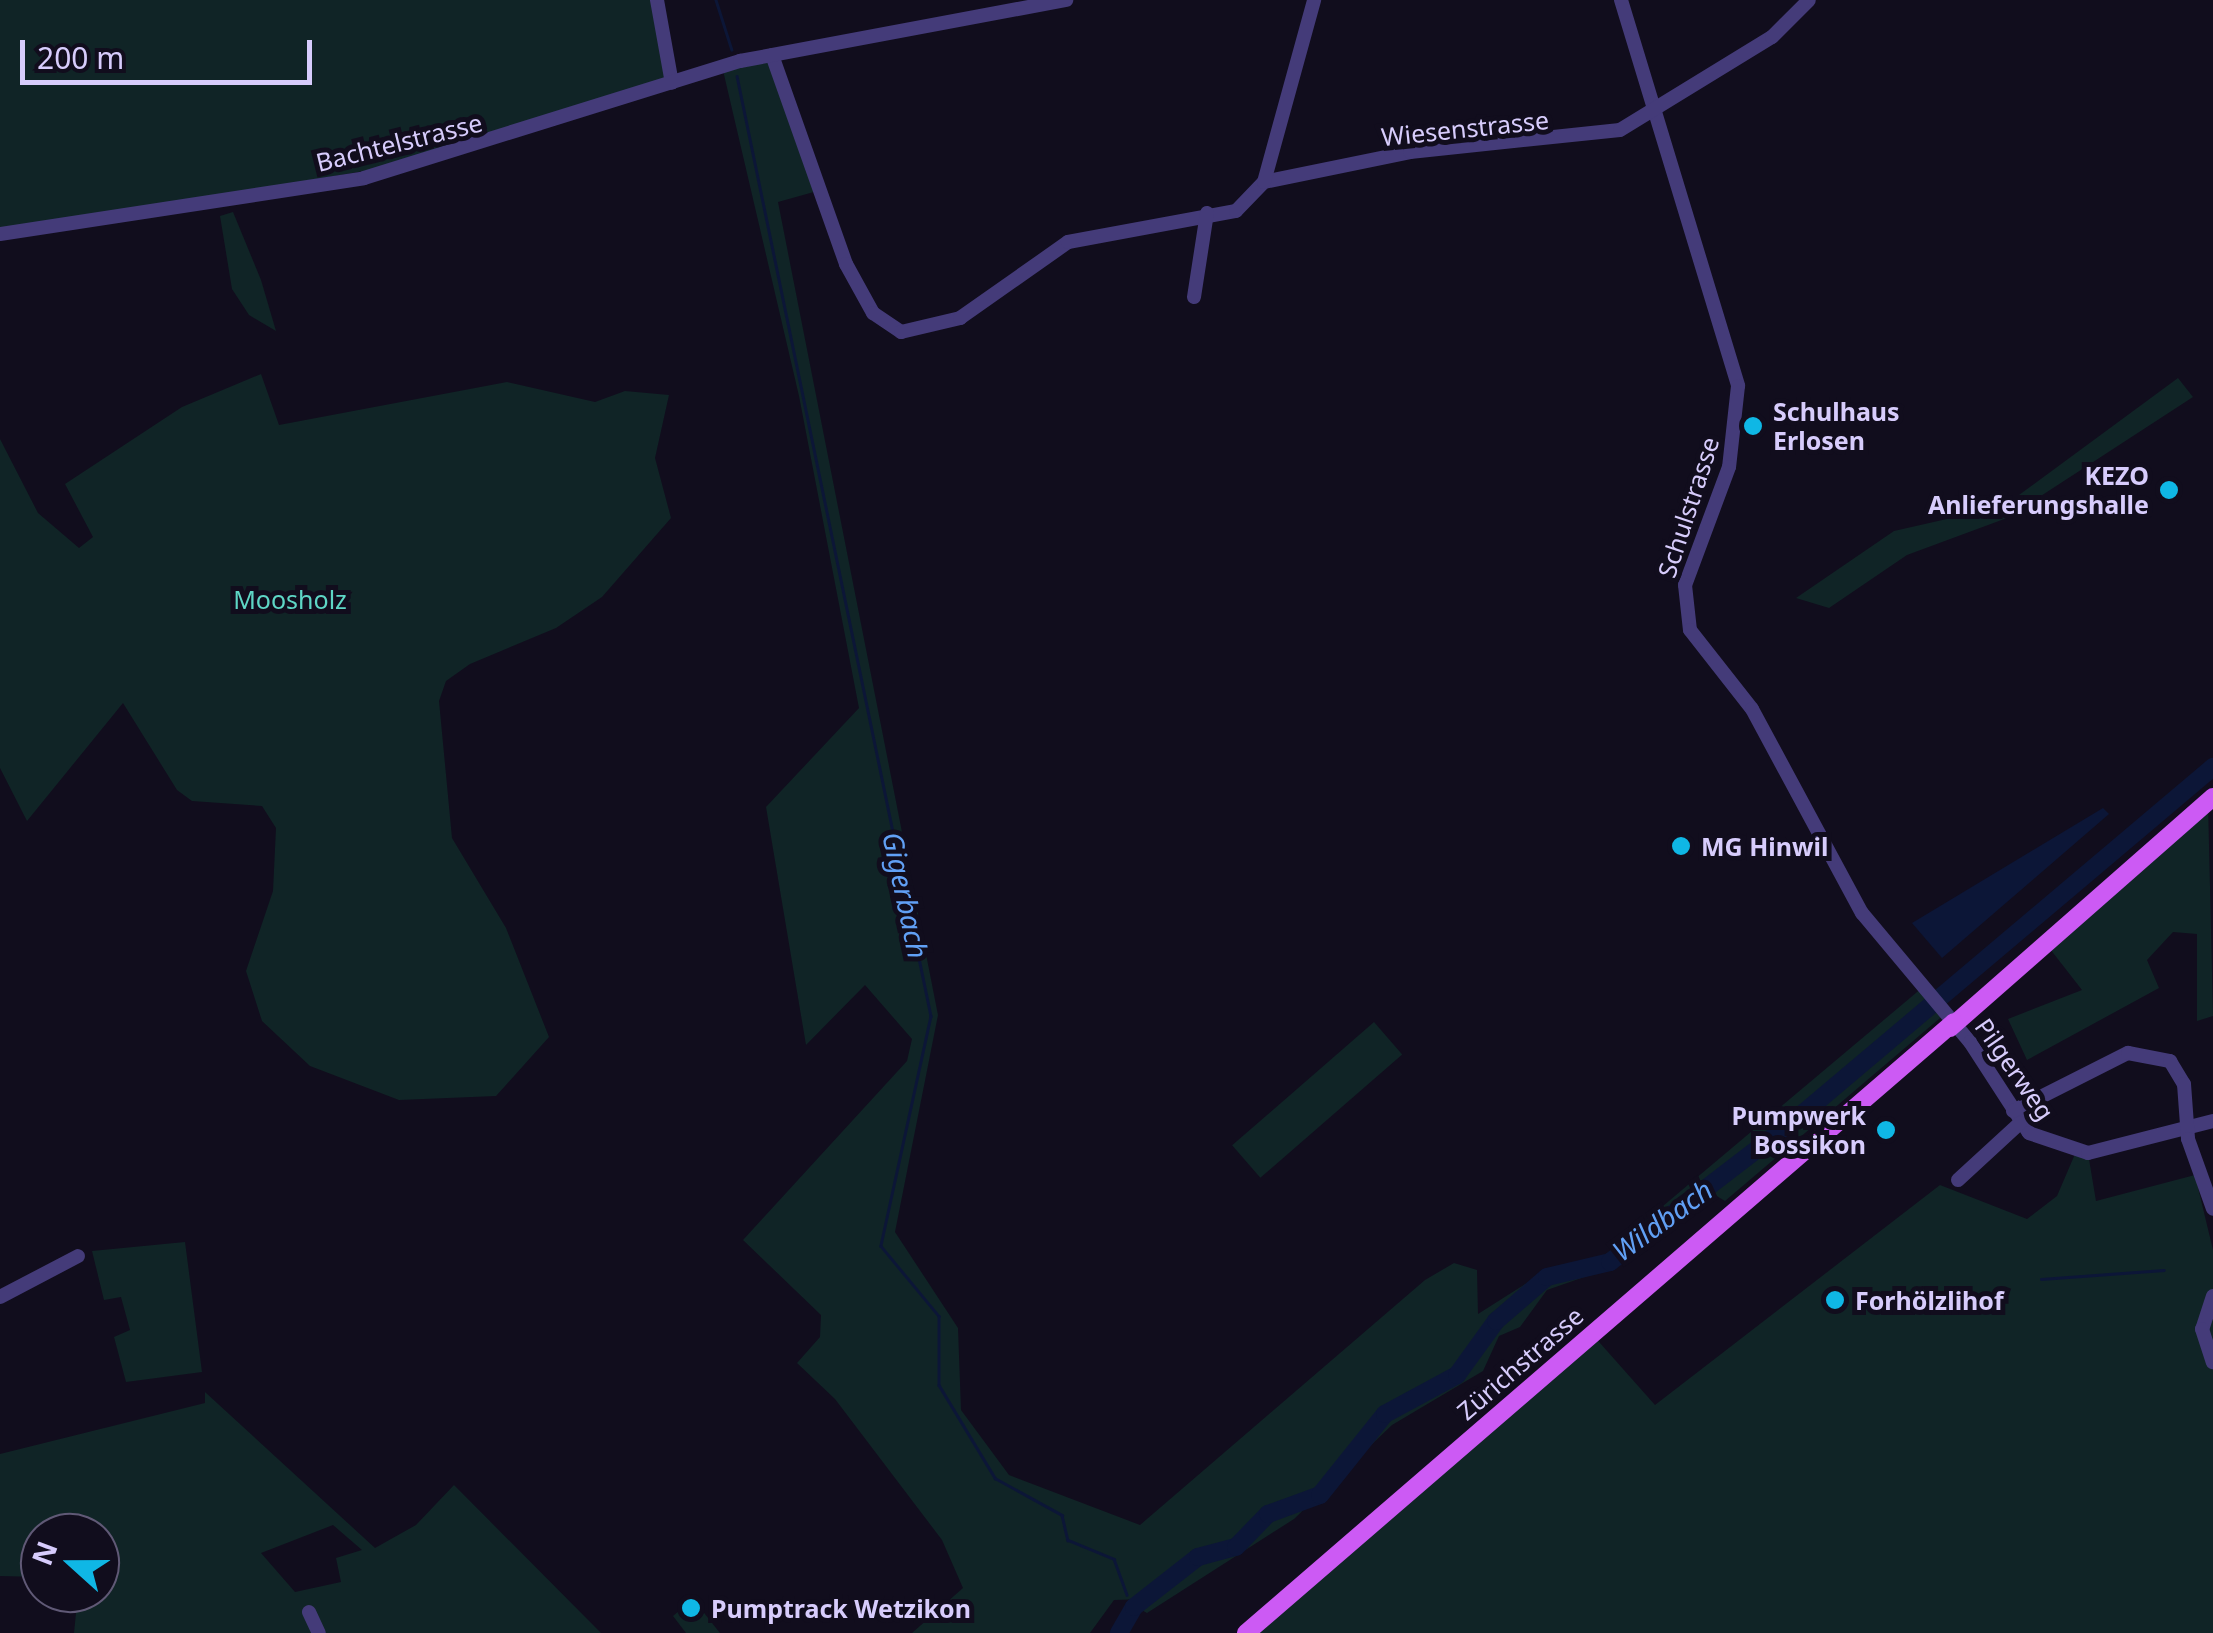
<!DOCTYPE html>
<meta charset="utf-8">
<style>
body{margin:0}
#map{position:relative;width:2213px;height:1633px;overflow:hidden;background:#110d1d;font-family:"Noto Sans",sans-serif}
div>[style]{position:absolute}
.green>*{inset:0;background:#102426;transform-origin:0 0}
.water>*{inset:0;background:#0c1637}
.stream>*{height:2.5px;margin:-1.25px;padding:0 1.25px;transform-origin:1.25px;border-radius:1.25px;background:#0c1637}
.river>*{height:18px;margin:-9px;padding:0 9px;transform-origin:9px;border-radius:9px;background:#0c1637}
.minor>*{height:14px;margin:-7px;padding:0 7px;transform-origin:7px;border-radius:7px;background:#443b79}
.major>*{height:18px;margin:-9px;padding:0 9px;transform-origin:9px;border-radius:9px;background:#cc5af4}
.dots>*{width:28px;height:28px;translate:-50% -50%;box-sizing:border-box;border:5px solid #110d1d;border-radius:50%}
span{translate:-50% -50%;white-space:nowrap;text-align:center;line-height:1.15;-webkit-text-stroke:10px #110d1d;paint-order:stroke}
.street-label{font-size:25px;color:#d7ccfc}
.poi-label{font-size:25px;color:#d7ccfc;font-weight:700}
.left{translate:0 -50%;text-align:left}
.right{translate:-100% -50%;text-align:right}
.park-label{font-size:25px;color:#5ed6c5}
.water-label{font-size:28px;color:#61a0f5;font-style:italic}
.north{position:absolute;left:20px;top:1513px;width:100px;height:100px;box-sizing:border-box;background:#110d1d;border:2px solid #605976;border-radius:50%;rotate:291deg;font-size:28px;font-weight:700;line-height:40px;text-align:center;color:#d7ccfc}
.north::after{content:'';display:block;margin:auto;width:35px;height:45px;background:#0fb7e5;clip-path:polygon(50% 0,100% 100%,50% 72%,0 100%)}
.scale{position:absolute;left:20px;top:40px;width:292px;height:45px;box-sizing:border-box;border:5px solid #d7ccfc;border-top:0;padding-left:12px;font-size:30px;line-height:35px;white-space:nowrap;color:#d7ccfc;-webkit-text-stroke:8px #110d1d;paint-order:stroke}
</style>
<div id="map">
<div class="green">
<i style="clip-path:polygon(0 0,657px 0,672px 83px,450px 156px,0 234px)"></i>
<i style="clip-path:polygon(772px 55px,821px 190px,778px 202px,938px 1015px,895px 1232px,958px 1328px,961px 1410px,1009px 1475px,1140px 1525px,1425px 1280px,1454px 1263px,1477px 1270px,1478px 1314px,1538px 1276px,1600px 1259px,1923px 987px,1946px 1013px,1725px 1201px,1710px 1192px,1613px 1267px,1547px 1290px,1520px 1327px,1499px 1336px,1483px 1371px,1392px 1425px,1294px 1519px,1147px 1613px,1138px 1608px,1146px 1599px,1114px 1600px,1090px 1633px,912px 1633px,963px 1588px,942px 1540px,835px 1399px,797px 1363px,820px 1337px,821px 1315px,743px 1240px,907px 1061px,912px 1039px,865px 985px,806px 1045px,766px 807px,859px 708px,799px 396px,722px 66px)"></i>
<i style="clip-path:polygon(233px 212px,261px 280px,276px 331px,249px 315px,232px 289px,220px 216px)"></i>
<i style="clip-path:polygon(261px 374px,279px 425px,507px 382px,595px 402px,625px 391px,669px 395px,655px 458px,671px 518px,602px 597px,556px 628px,470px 664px,446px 681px,439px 701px,452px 838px,506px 928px,549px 1037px,496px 1096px,399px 1100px,310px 1066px,262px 1021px,246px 971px,273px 891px,276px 828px,262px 806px,192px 801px,177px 790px,123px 703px,27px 821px,0 768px,0 439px,38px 513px,79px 548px,93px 537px,65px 484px,182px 407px)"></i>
<i style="clip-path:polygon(2178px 378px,2193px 397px,2007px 518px,1907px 555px,1829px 608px,1796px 598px,1894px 531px,2004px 506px)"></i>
<i style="clip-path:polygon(2208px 802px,2213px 1016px,2197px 1021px,2197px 934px,2173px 932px,2147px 960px,2159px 988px,2027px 1060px,2008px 1019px,2082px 990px,2043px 940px)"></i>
<i style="left:1374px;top:1022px;width:43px;height:188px;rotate:49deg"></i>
<i style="clip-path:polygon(2088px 1153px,2096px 1201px,2195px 1175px,2213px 1250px,2213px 1633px,1246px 1633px,1592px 1334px,1655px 1405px,1940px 1185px,2027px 1219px,2057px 1196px,2075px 1154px)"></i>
<i style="clip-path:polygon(185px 1242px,202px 1372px,126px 1382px,114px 1337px,130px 1330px,121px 1297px,104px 1300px,92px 1251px)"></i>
<i style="clip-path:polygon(evenodd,205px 1392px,375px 1548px,416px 1525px,454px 1485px,601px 1633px,74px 1633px,78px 1593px,100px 1593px,100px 1533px,40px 1533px,40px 1577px,0 1576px,0 1454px,205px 1403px,205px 1392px,333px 1525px,362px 1550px,336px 1558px,341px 1582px,295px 1592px,261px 1553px,333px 1525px)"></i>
<i style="clip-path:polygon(693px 1599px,720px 1633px,686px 1633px,673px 1616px)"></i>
</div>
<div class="water">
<i style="clip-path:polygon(2103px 808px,2109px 814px,1942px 958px,1912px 923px)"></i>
</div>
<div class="stream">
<i style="left:716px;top:0;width:52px;rotate:72.3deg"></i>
<i style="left:737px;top:76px;width:960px;rotate:78.34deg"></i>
<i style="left:931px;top:1016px;width:235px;rotate:102.3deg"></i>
<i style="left:881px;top:1246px;width:91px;rotate:50.4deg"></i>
<i style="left:939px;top:1316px;width:69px;rotate:90deg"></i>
<i style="left:939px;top:1385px;width:109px;rotate:58.9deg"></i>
<i style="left:995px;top:1478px;width:77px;rotate:28.9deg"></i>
<i style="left:1062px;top:1515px;width:26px;rotate:77deg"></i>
<i style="left:1068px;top:1540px;width:50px;rotate:22.4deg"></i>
<i style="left:1114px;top:1559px;width:38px;rotate:70deg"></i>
<i style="left:2041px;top:1279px;width:123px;rotate:-4.2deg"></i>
</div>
<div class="river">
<i style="left:1119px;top:1633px;width:30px;rotate:-60deg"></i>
<i style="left:1134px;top:1607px;width:81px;rotate:-38deg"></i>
<i style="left:1198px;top:1557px;width:39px;rotate:-15deg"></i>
<i style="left:1236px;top:1547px;width:46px;rotate:-45.9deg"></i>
<i style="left:1268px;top:1514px;width:55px;rotate:-20.1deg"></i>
<i style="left:1320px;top:1495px;width:104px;rotate:-51.3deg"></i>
<i style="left:1385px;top:1414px;width:82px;rotate:-28.4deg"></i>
<i style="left:1457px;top:1375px;width:67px;rotate:-54.2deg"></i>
<i style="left:1496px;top:1321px;width:67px;rotate:-40.8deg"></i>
<i style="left:1547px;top:1277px;width:65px;rotate:-13.4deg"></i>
<i style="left:1610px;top:1262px;width:232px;rotate:-37.5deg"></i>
<i style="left:1794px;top:1121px;width:549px;rotate:-40.19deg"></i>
</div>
<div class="minor">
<i style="left:657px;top:0;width:84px;rotate:79.8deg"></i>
<i style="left:1621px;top:0;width:403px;rotate:73.1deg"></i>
<i style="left:1738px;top:386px;width:81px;rotate:96.3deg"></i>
<i style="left:1729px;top:467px;width:126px;rotate:110.4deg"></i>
<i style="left:1685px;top:585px;width:45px;rotate:83.7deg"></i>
<i style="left:1690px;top:630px;width:100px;rotate:51.9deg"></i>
<i style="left:1752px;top:709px;width:232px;rotate:61.7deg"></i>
<i style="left:1862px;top:913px;width:168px;rotate:50.1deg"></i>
<i style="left:1970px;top:1042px;width:108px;rotate:57deg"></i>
<i style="left:2029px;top:1133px;width:62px;rotate:18.7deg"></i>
<i style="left:2088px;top:1153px;width:129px;rotate:-14.4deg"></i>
<i style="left:772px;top:55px;width:222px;rotate:70.5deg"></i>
<i style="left:846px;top:264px;width:56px;rotate:61.1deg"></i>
<i style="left:873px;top:313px;width:34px;rotate:34deg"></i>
<i style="left:901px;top:332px;width:61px;rotate:-13.3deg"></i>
<i style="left:960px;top:318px;width:132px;rotate:-35.1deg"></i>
<i style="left:1068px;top:242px;width:171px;rotate:-10.5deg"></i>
<i style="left:1236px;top:211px;width:40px;rotate:-46deg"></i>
<i style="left:1264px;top:182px;width:149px;rotate:-11.6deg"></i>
<i style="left:1410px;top:152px;width:211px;rotate:-6deg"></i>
<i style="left:1620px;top:130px;width:178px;rotate:-31.5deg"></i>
<i style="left:1772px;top:37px;width:52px;rotate:-45deg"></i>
<i style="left:1264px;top:182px;width:189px;rotate:-74.6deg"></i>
<i style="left:0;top:234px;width:368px;rotate:-8.7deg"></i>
<i style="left:364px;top:178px;width:394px;rotate:-17.3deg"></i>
<i style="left:740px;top:61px;width:332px;rotate:-10.6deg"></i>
<i style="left:1194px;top:297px;width:85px;rotate:-81.2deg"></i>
<i style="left:2013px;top:1111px;width:129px;rotate:-26.8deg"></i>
<i style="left:2128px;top:1053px;width:43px;rotate:10.8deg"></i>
<i style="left:2170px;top:1061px;width:27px;rotate:59deg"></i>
<i style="left:2184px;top:1084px;width:55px;rotate:85.8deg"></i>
<i style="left:2188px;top:1139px;width:74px;rotate:70.3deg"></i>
<i style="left:1958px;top:1180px;width:84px;rotate:-42.6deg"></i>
<i style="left:2213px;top:1296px;width:35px;rotate:108deg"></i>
<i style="left:2202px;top:1329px;width:35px;rotate:72deg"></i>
<i style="left:0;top:1297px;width:88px;rotate:-27.7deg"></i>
<i style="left:309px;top:1612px;width:23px;rotate:65deg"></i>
</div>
<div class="major">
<i style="left:1950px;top:1028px;width:350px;rotate:-41.3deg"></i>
<i style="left:1246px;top:1633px;width:935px;rotate:-40.79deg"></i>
</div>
<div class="dots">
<i style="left:1753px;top:426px;background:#0fb7e5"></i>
<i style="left:2169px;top:490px;background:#0fb7e5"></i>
<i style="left:1681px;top:846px;background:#0fb7e5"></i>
<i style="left:1886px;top:1130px;background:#0fb7e5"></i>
<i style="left:1835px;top:1300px;background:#0fb7e5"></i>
<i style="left:691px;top:1608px;background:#0fb7e5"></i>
</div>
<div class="street-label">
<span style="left:1465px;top:128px;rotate:-6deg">Wiesenstrasse</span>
<span style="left:399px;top:142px;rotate:-14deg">Bachtelstrasse</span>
<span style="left:1688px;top:507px;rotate:-72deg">Schulstrasse</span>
<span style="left:2015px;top:1069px;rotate:55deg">Pilgerweg</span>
<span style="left:1520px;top:1363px;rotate:-41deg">Zürichstrasse</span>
</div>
<div class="poi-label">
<span class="left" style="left:1773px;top:426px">Schulhaus<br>Erlosen</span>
<span class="right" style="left:2149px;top:490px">KEZO<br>Anlieferungshalle</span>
<span class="left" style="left:1701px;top:846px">MG Hinwil</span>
<span class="right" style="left:1866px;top:1130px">Pumpwerk<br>Bossikon</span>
<span class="left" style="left:1855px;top:1300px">Forhölzlihof</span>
<span class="left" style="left:711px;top:1608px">Pumptrack Wetzikon</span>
</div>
<div class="park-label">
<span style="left:290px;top:599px">Moosholz</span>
</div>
<div class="water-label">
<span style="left:906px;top:895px;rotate:78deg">Gigerbach</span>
<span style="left:1662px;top:1220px;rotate:-36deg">Wildbach</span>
</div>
<div class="north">N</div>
<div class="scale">200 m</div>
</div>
